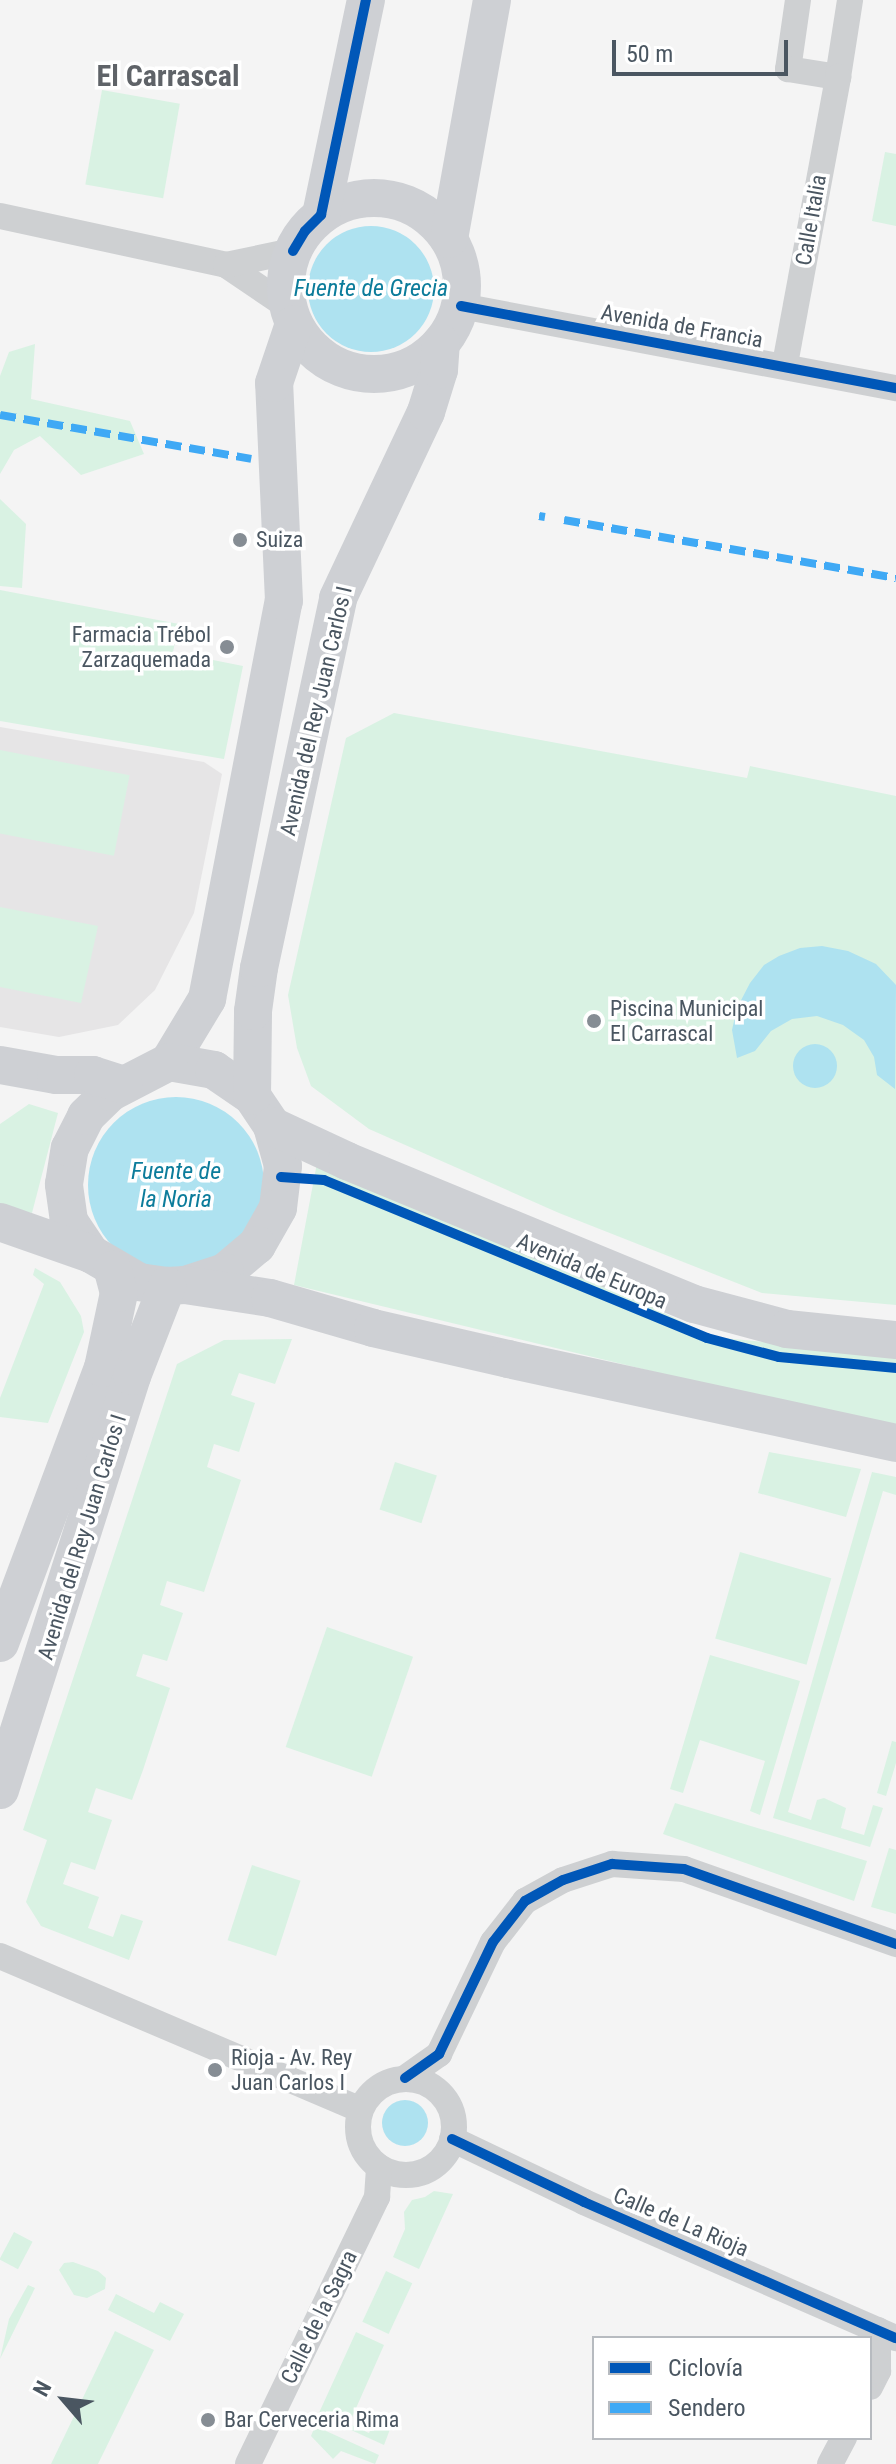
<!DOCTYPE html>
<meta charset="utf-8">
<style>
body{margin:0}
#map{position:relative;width:896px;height:2464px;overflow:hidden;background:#f4f4f4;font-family:"Roboto Condensed",sans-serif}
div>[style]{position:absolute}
.education>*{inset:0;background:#e6e5e6}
.green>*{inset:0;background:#d9f2e3;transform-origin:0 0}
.water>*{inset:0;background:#aee2f0}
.round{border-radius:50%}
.street>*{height:26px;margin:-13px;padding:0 13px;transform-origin:13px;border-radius:13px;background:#ced0d2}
.street>.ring{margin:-13px;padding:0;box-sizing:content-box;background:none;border:26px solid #ced0d2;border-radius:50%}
.secondary>*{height:38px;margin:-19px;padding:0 19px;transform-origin:19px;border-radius:19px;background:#ced0d4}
.secondary>.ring{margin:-19px;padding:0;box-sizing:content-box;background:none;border:38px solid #ced0d4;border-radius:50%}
.quiet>*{height:8px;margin-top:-4px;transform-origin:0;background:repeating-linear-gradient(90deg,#3fa9f5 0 16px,transparent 0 24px)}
.cycleway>*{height:10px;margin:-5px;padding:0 5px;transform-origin:5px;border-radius:5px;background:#0057b8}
.dots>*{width:22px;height:22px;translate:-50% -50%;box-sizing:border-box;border:4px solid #fff;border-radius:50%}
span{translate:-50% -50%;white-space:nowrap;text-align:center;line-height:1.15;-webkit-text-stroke:7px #fff;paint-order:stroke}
.street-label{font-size:22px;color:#4a5661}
.poi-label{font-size:22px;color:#4a5661}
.left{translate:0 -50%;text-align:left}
.right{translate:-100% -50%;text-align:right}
.water-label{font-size:24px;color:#0c7c9b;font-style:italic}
.district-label{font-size:30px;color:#5f6368;font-weight:700}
.legend{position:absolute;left:592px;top:2336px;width:280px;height:104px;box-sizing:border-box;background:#fff;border:2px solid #b7bbc0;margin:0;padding:10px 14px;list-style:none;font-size:24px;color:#4a5661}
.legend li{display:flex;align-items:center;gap:16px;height:40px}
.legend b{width:40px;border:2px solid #b7bbc0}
.north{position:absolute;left:24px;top:2360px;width:80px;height:80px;-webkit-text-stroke:6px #fff;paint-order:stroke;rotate:298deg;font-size:22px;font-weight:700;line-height:32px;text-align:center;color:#4a5661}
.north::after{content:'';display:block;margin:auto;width:28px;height:36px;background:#4a5661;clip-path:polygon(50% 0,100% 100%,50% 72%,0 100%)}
.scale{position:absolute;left:612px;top:40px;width:176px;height:36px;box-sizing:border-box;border:4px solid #4a5661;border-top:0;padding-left:10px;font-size:24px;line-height:28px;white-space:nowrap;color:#4a5661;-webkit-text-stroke:6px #fff;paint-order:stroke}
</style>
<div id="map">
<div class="education">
<i style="clip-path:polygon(0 727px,204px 762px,222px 774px,194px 913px,155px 990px,118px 1025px,59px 1037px,0 1027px)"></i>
</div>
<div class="green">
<i style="left:102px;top:90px;width:79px;height:96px;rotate:10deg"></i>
<i style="clip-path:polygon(885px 152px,896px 154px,896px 226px,872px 221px)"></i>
<i style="clip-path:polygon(35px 344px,31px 399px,130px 421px,144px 454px,81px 475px,40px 436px,14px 450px,0 474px,0 376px,9px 352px)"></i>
<i style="clip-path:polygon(0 499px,26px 524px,22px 588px,0 586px)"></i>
<i style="clip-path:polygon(0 590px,179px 624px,173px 652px,243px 666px,224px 759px,0 721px)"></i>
<i style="clip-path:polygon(394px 713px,747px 778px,750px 766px,896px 796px,896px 1305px,762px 1293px,559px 1213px,369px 1129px,311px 1086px,297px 1048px,288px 995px,346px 738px)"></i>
<i style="left:0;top:750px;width:132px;height:82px;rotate:11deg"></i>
<i style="clip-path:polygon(0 907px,98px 926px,81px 1003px,0 987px)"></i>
<i style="clip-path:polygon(29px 1104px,58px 1113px,32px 1213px,0 1205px,0 1124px)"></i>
<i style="clip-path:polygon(320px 1147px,714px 1337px,896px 1355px,896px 1425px,842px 1417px,294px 1285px)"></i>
<i style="clip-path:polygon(35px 1268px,60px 1282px,81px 1316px,84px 1332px,48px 1423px,0 1417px,0 1398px,44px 1284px,33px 1275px)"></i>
<i style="clip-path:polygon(292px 1339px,275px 1384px,239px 1373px,231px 1395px,255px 1403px,239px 1452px,214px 1444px,207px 1467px,241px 1480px,204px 1592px,167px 1581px,160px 1605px,183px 1613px,167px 1661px,143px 1654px,136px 1676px,170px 1688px,143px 1770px,132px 1800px,96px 1788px,88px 1812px,112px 1820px,95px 1870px,71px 1862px,63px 1884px,99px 1897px,88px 1928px,113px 1937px,121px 1914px,143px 1921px,129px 1960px,41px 1926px,26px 1902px,47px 1840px,23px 1830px,177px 1364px,224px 1340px)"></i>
<i style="clip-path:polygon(769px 1452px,861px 1469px,846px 1517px,758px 1493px)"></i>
<i style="left:395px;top:1462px;width:44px;height:50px;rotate:18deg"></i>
<i style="clip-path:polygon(872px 1472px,896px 1477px,896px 1495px,883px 1491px,788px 1812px,811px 1820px,817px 1800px,824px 1798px,846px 1808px,841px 1828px,864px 1835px,873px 1805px,883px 1808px,870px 1847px,773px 1818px)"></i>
<i style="left:740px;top:1552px;width:95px;height:90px;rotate:16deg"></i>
<i style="left:327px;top:1627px;width:91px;height:127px;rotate:19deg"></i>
<i style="clip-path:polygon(710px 1655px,800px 1681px,760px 1815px,750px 1811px,765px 1761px,700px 1740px,683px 1793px,670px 1789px)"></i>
<i style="clip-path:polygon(892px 1741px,896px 1742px,896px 1763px,886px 1796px,877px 1793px)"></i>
<i style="clip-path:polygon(675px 1803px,867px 1861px,854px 1901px,663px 1834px)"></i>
<i style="clip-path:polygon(889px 1848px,896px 1850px,896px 1914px,871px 1907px)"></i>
<i style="left:252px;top:1865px;width:51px;height:79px;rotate:18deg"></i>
<i style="clip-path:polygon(434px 2191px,453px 2194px,419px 2269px,393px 2257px,405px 2229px,404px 2212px,412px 2200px,425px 2197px)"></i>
<i style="left:14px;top:2232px;width:21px;height:31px;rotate:28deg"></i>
<i style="clip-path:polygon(73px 2262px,98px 2271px,106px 2278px,105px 2289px,87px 2298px,74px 2295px,59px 2270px,64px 2263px)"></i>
<i style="left:386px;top:2271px;width:29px;height:56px;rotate:25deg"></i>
<i style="clip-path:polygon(28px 2285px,35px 2288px,0 2359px,9px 2319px)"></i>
<i style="clip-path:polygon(116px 2294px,154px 2313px,160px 2302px,184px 2314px,170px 2341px,108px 2310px)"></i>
<i style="clip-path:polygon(115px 2331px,154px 2350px,98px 2464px,51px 2464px)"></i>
<i style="clip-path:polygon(356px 2332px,384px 2345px,349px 2424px,369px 2433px,377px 2417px,392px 2424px,384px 2445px,318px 2415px)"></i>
<i style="clip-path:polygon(315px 2426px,379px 2455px,375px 2464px,341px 2451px,333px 2459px,311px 2436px)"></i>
</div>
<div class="water">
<i class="round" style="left:308px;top:226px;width:126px;height:126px"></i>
<i style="clip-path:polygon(822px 946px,848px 951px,876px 964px,896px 985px,895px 1089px,877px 1075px,874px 1057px,864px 1040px,843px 1025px,817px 1016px,792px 1019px,771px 1031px,755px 1051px,737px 1058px,732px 1030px,737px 1008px,750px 983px,764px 965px,779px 956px,800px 948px)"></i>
<i class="round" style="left:793px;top:1044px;width:44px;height:44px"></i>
<i class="round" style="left:88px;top:1097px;width:176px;height:176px"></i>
<i class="round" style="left:382px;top:2100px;width:46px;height:46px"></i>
</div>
<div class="street">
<i style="left:798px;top:0;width:70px;rotate:98.2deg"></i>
<i style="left:788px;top:69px;width:51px;rotate:9.1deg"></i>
<i style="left:838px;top:77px;width:78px;rotate:-81.1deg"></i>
<i style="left:0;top:216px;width:231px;rotate:12.2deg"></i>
<i style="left:226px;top:265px;width:75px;rotate:34.1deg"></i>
<i style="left:226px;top:265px;width:68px;rotate:-11.8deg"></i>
<i style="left:461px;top:306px;width:443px;rotate:10.7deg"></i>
<i style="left:785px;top:364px;width:292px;rotate:-79.5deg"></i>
<i style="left:0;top:1956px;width:392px;rotate:23.1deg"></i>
<i style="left:405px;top:2078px;width:42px;rotate:-35.2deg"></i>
<i style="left:439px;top:2054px;width:124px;rotate:-64.3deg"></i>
<i style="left:493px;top:1942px;width:52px;rotate:-52deg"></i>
<i style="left:525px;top:1901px;width:43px;rotate:-28.9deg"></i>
<i style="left:563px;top:1880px;width:52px;rotate:-18.1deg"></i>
<i style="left:612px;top:1864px;width:72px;rotate:4deg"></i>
<i style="left:684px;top:1869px;width:225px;rotate:19.5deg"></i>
<i class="ring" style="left:358px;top:2079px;width:70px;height:70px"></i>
<i style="left:452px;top:2139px;width:146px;rotate:25.5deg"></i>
<i style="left:584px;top:2202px;width:340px;rotate:23.6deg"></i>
<i style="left:870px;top:2387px;width:18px;rotate:-63deg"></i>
<i style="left:878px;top:2371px;width:41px;rotate:-90deg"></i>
<i style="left:248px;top:2464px;width:297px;rotate:-64.2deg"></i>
<i style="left:377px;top:2197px;width:30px;rotate:-86deg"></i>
<i style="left:830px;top:2464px;width:30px;rotate:-62deg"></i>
</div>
<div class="secondary">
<i class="ring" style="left:286px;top:198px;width:138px;height:138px"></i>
<i style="left:321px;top:215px;width:220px;rotate:-78.2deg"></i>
<i style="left:449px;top:239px;width:243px;rotate:-79.8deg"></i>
<i style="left:169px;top:1062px;width:74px;rotate:-58.9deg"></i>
<i style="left:207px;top:999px;width:405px;rotate:-79.1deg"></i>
<i style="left:284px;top:601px;width:218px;rotate:-92.6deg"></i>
<i style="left:274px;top:383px;width:62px;rotate:-71.3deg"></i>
<i style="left:169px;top:1062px;width:46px;rotate:10.1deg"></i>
<i style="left:214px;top:1070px;width:46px;rotate:34.4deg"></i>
<i style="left:252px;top:1096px;width:36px;rotate:56deg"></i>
<i style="left:272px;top:1126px;width:41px;rotate:74.6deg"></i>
<i style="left:283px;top:1166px;width:42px;rotate:96.8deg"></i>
<i style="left:278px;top:1208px;width:43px;rotate:119.6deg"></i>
<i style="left:257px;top:1245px;width:42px;rotate:139.8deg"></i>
<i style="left:225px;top:1272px;width:42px;rotate:162deg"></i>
<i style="left:185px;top:1285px;width:18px;rotate:177deg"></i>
<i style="left:167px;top:1286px;width:28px;rotate:-172deg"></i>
<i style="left:139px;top:1282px;width:56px;rotate:-149.7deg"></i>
<i style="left:91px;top:1254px;width:40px;rotate:-124deg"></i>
<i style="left:69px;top:1221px;width:37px;rotate:-98deg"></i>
<i style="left:64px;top:1184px;width:36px;rotate:-81deg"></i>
<i style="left:70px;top:1148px;width:36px;rotate:-63deg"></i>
<i style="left:86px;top:1116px;width:35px;rotate:-44deg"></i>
<i style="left:111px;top:1092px;width:65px;rotate:-27.3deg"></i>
<i style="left:0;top:1065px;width:57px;rotate:10.1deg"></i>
<i style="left:56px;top:1075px;width:37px"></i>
<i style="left:93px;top:1075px;width:32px;rotate:18deg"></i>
<i style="left:252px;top:1096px;width:85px;rotate:-89.3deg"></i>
<i style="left:253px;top:1011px;width:43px;rotate:-82.1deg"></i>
<i style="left:259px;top:968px;width:378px;rotate:-77.9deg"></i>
<i style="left:338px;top:598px;width:206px;rotate:-64.7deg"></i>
<i style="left:426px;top:412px;width:44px;rotate:-72.8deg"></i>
<i style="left:439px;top:370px;width:27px;rotate:-86deg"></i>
<i style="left:272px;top:1126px;width:83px;rotate:25deg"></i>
<i style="left:347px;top:1161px;width:375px;rotate:22.4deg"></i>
<i style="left:694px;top:1304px;width:96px;rotate:15deg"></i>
<i style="left:787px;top:1329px;width:110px;rotate:5.8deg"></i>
<i style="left:0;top:1222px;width:96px;rotate:19.4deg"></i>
<i style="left:185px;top:1285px;width:86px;rotate:8.7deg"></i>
<i style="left:270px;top:1298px;width:107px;rotate:16.2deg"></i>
<i style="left:373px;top:1328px;width:139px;rotate:12.9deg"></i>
<i style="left:508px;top:1359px;width:397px;rotate:12.2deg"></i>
<i style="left:0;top:1643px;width:294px;rotate:-69.5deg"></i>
<i style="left:103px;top:1368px;width:77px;rotate:-78deg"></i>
<i style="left:119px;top:1293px;width:24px;rotate:-105deg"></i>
<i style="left:0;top:1790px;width:435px;rotate:-72.3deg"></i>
<i style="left:132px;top:1376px;width:97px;rotate:-68.7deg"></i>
</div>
<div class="quiet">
<i style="left:0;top:415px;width:255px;rotate:9.9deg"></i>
<i style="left:539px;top:516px;width:6px;rotate:9deg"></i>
<i style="left:564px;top:520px;width:337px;rotate:9.9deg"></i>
</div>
<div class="cycleway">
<i style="left:293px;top:251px;width:23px;rotate:-59deg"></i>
<i style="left:305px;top:231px;width:23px;rotate:-45deg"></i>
<i style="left:321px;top:215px;width:220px;rotate:-78.2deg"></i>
<i style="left:461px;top:306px;width:443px;rotate:10.7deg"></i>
<i style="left:281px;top:1177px;width:43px;rotate:4deg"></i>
<i style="left:324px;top:1180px;width:414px;rotate:22.4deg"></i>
<i style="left:707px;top:1338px;width:74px;rotate:14.8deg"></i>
<i style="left:779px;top:1357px;width:118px;rotate:5.4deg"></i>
<i style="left:405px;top:2078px;width:42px;rotate:-35.2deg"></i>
<i style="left:439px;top:2054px;width:124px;rotate:-64.3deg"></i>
<i style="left:493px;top:1942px;width:52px;rotate:-52deg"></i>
<i style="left:525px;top:1901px;width:43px;rotate:-28.9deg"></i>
<i style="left:563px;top:1880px;width:52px;rotate:-18.1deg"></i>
<i style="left:612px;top:1864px;width:72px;rotate:4deg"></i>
<i style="left:684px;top:1869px;width:225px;rotate:19.5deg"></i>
<i style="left:452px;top:2139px;width:146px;rotate:25.5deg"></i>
<i style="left:584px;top:2202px;width:340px;rotate:23.6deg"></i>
</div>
<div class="dots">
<i style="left:240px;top:540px;background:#868d94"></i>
<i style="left:227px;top:647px;background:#868d94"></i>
<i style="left:594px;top:1021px;background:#868d94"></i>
<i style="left:215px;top:2070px;background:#868d94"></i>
<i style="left:208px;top:2420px;background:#868d94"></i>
</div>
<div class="street-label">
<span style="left:811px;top:220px;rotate:-80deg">Calle Italia</span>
<span style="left:682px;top:326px;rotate:10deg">Avenida de Francia</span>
<span style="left:316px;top:711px;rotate:-77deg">Avenida del Rey Juan Carlos I</span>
<span style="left:592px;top:1271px;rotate:23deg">Avenida de Europa</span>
<span style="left:82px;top:1537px;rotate:-73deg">Avenida del Rey Juan Carlos I</span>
<span style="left:681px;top:2222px;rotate:23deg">Calle de La Rioja</span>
<span style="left:319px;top:2317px;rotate:-64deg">Calle de la Sagra</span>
</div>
<div class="poi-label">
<span class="left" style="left:256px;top:540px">Suiza</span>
<span class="right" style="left:211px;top:647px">Farmacia Trébol<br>Zarzaquemada</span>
<span class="left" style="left:610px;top:1021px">Piscina Municipal<br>El Carrascal</span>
<span class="left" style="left:231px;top:2070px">Rioja - Av. Rey<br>Juan Carlos I</span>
<span class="left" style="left:224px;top:2420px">Bar Cerveceria Rima</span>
</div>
<div class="water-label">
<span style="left:371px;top:289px">Fuente de Grecia</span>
<span style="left:176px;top:1186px">Fuente de<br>la Noria</span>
</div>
<div class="district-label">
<span style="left:168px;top:76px">El Carrascal</span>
</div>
<ul class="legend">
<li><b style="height:10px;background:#0057b8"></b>Ciclovía</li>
<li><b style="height:10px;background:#3fa9f5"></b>Sendero</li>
</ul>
<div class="north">N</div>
<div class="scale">50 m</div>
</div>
